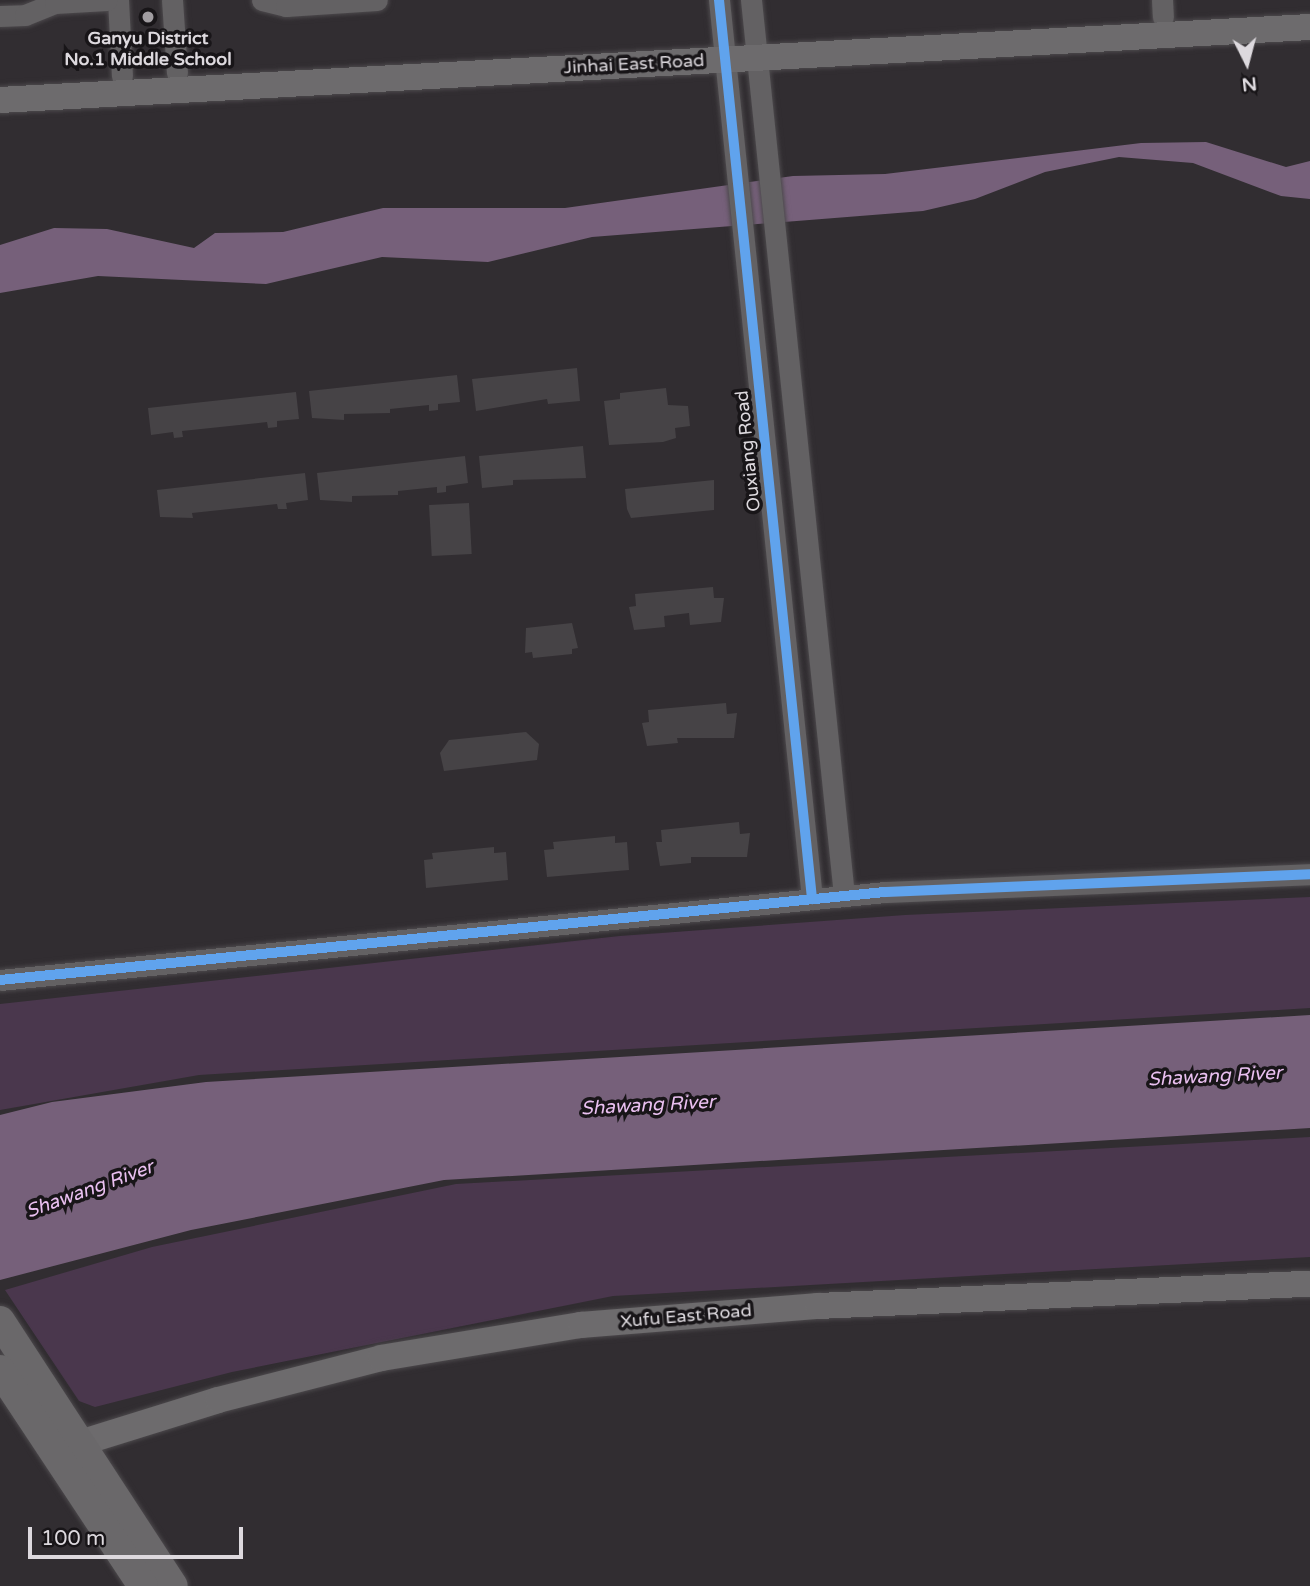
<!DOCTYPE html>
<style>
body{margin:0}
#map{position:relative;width:1310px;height:1586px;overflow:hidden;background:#312d31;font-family:"Varela Round",sans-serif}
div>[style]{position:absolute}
.green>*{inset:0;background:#4a374d}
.water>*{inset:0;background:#76607a}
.building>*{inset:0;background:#464346;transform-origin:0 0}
.roads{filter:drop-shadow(0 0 2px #4c494c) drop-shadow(0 0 2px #4c494c)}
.minor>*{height:21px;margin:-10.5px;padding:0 10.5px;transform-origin:10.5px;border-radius:10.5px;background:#636163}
.major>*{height:26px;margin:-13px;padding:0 13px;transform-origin:13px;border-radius:13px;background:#6d6b6d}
.highway>*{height:30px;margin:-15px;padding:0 15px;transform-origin:15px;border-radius:15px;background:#6a686a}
.cycleway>*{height:10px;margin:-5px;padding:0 5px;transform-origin:5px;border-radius:5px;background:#60a3ed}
.dots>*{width:19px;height:19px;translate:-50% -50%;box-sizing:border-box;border:4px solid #181518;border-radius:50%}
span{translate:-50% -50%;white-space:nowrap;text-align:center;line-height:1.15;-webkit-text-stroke:7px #181518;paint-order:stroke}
.poi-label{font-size:18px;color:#ddd9de;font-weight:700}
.street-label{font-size:18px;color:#ddd9de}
.water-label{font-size:19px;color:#eac0f1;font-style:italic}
.north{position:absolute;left:1212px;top:28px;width:70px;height:70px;-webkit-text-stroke:5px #181518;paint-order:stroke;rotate:174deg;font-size:19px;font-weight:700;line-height:28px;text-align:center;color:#ddd9de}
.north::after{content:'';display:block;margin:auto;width:24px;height:32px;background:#ddd9de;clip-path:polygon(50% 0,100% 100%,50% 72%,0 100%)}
.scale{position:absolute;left:28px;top:1527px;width:215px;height:32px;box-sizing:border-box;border:4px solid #ddd9de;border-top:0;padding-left:9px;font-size:21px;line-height:24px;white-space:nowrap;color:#ddd9de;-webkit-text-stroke:5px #181518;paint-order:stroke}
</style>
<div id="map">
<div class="green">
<i style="clip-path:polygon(1310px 897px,1310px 1008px,199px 1075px,0 1110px,0 1004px,620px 936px,905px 915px)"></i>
<i style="clip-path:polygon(1310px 1137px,1310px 1257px,613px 1296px,232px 1372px,95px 1407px,79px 1401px,5px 1290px,152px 1247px,456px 1184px)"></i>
</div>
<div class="water">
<i style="clip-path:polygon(1206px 142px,1286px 167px,1310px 161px,1310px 199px,1281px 196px,1193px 163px,1119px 157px,1045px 172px,975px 199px,923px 211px,592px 237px,488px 262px,382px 257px,266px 284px,98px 276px,0 293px,0 245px,54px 228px,107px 229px,194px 248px,215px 233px,283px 232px,383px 208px,565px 208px,793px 176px,885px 174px,1141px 143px)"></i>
<i style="clip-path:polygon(1310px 1015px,1310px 1128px,444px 1180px,191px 1230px,0 1280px,0 1115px,52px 1102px,206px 1082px)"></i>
</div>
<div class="building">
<i style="clip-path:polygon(577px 368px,580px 401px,548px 404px,547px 399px,476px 411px,472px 379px)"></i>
<i style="clip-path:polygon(457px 375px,460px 402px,438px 404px,438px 410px,429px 411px,429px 405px,390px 409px,390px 413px,344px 414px,344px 420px,312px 418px,309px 391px)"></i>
<i style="clip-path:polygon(666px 388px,668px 405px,688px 406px,690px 426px,675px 428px,676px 438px,663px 442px,609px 445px,604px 401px,620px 399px,620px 393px)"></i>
<i style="clip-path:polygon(296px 392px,299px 419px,277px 421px,277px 427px,268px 428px,267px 422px,182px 431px,183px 437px,174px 438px,173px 432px,151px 435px,148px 408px)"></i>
<i style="clip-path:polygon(583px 446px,586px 478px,513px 480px,513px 485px,482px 488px,479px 456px)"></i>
<i style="clip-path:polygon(465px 456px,468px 483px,446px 486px,446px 492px,437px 493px,437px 487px,398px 491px,398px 495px,352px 496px,352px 502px,320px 500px,317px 473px)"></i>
<i style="clip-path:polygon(305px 473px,308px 500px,286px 503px,287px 509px,278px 509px,277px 504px,192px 513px,193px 518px,160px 517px,157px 490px)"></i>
<i style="clip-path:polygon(714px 480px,714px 510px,631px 518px,627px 509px,625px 489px)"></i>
<i style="left:469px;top:503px;width:51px;height:40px;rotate:87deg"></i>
<i style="clip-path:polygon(713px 587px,714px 598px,724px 598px,721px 622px,690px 625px,689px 613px,664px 616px,665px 627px,634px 630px,629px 607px,636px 606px,635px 594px)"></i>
<i style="clip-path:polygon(572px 623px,578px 648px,572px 649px,572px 654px,533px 658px,532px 652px,525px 653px,526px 628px)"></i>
<i style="clip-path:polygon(726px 703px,727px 714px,737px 713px,734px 738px,677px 738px,678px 743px,647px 746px,642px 723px,649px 722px,648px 710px)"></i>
<i style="clip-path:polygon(526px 732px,539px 744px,537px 760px,444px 771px,440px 753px,449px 740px)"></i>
<i style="clip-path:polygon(739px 822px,740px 834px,750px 833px,747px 857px,691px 857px,691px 863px,660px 866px,656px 842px,662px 842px,661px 830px)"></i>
<i style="clip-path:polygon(615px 836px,615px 843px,627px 842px,629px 870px,547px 877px,544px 850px,554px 849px,553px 842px)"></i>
<i style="clip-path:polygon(494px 847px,494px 853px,506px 852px,508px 880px,426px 888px,424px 860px,433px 859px,432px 853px)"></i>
</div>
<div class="roads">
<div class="minor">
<i style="left:118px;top:0;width:76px;rotate:87deg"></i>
<i style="left:172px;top:0;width:73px;rotate:86.1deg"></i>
<i style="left:262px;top:0;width:25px;rotate:14deg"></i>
<i style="left:286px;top:6px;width:91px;rotate:-3.8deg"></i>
<i style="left:719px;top:0;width:904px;rotate:84.09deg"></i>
<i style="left:751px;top:0;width:901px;rotate:84.07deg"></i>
<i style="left:1162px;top:0;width:17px;rotate:87deg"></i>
<i style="left:0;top:16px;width:25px;rotate:-2deg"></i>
<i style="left:25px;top:15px;width:32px;rotate:-22deg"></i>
<i style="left:55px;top:3px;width:52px;rotate:-3.3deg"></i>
<i style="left:0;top:980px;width:889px;rotate:-5.68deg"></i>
<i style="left:885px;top:892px;width:425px;rotate:-2.4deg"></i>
</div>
<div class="major">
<i style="left:0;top:100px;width:1312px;rotate:-3.19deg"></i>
<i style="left:77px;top:1444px;width:148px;rotate:-17.3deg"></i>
<i style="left:218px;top:1400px;width:168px;rotate:-14.4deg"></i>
<i style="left:381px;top:1358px;width:203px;rotate:-9.4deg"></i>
<i style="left:581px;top:1325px;width:238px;rotate:-4.6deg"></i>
<i style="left:818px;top:1306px;width:492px;rotate:-2.6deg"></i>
</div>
<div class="highway">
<i style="left:0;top:1321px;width:316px;rotate:56.9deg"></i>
<i style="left:0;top:1370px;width:259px;rotate:56.5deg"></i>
</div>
</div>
<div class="cycleway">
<i style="left:719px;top:0;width:904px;rotate:84.09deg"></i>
<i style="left:0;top:980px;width:889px;rotate:-5.68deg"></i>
<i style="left:885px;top:892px;width:425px;rotate:-2.4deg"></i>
</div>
<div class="dots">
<i style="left:148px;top:17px;background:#a19da1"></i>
</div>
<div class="poi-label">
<span style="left:148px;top:49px">Ganyu District<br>No.1 Middle School</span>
</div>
<div class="street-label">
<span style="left:634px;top:64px;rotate:-3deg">Jinhai East Road</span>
<span style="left:748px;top:451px;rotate:-96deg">Ouxiang Road</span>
<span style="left:686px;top:1316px;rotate:-5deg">Xufu East Road</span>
</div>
<div class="water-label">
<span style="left:1215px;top:1077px;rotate:-3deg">Shawang River</span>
<span style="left:648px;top:1106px;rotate:-3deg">Shawang River</span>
<span style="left:90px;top:1190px;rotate:-20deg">Shawang River</span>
</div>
<div class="north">N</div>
<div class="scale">100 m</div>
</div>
